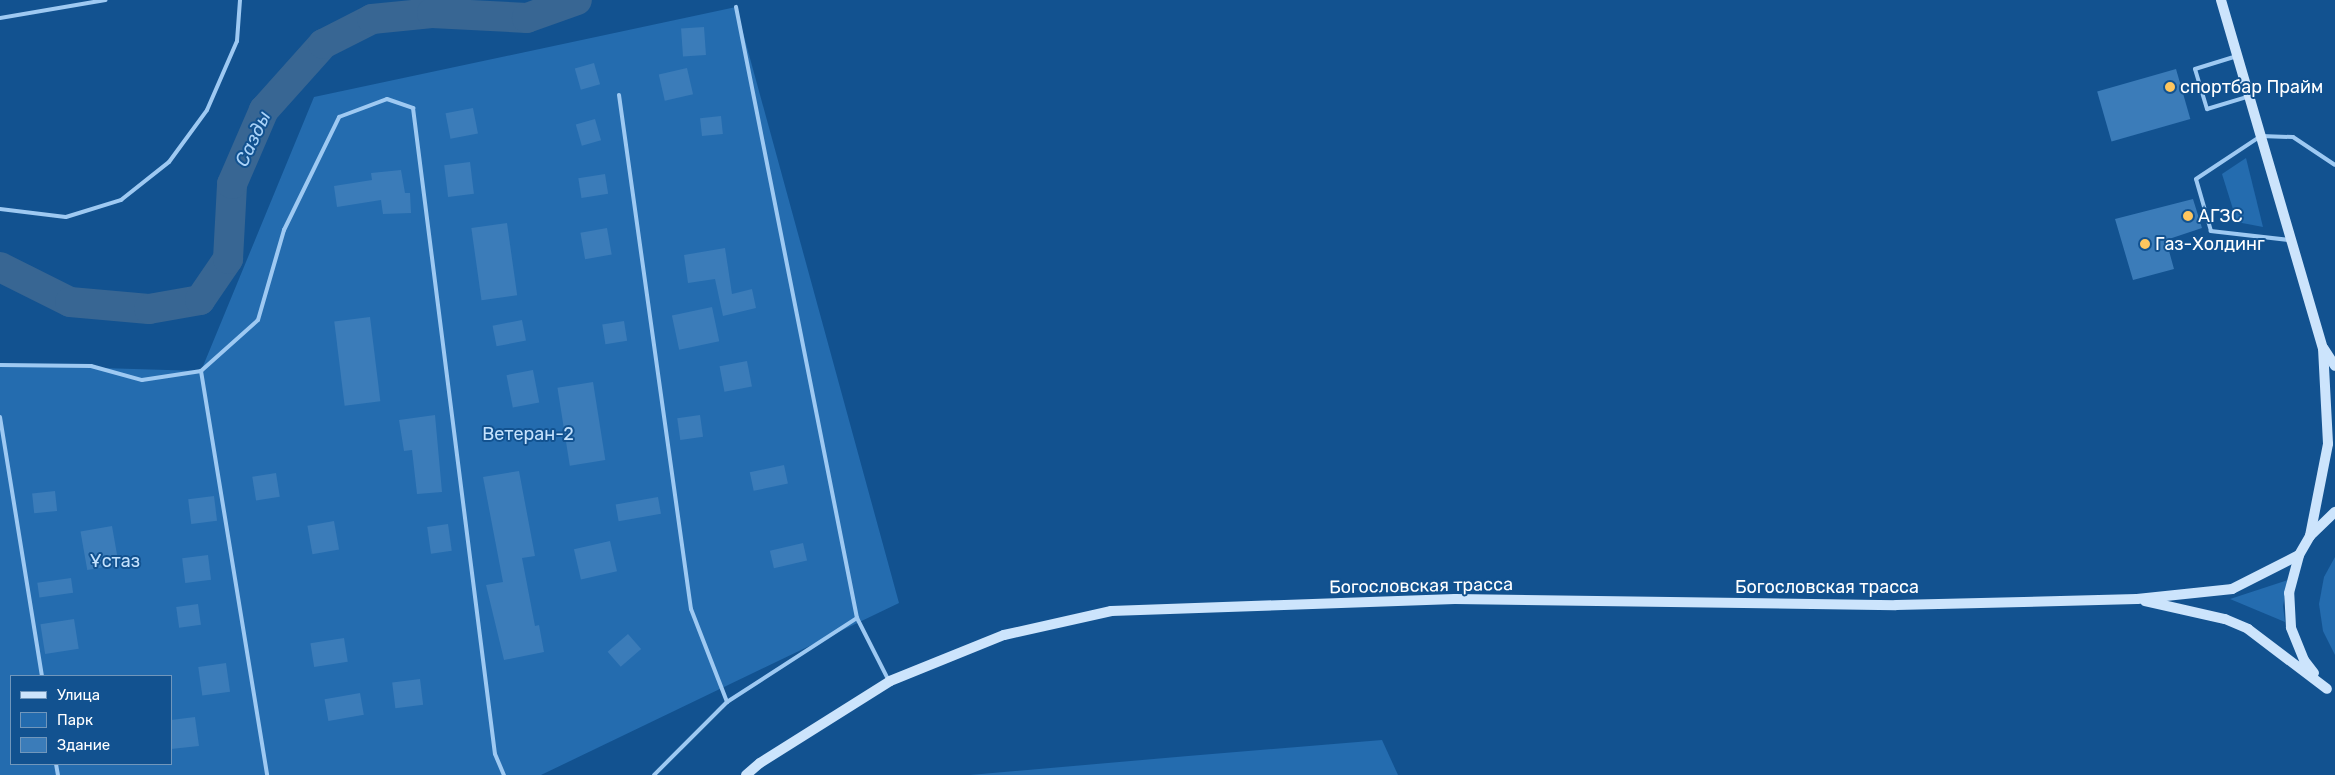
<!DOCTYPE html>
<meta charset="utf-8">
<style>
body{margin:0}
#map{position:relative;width:2335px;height:775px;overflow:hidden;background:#125290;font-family:Rubik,sans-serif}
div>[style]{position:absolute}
.green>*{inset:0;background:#246caf}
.river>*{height:30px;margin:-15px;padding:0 15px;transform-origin:15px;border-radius:15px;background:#386693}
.building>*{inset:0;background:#3b7cb9;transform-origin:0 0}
.lane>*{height:4px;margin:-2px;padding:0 2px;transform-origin:2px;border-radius:2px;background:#9ec9f2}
.secondary>*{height:10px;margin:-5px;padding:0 5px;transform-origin:5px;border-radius:5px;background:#cce4fc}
.dots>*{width:14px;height:14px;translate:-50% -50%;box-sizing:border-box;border:2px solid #125290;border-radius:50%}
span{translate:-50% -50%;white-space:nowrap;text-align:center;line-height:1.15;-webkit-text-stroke:4px #125290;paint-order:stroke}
.poi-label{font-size:18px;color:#fff}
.left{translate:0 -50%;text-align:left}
.park-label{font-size:18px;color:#c5e2fd}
.street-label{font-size:18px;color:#fff}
.water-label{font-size:19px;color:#aad3f9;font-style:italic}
.legend{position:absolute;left:10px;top:675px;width:162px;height:90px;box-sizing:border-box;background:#125290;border:1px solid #7197bc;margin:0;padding:6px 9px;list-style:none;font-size:15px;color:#fff}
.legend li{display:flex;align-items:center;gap:10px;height:25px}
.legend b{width:25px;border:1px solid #7197bc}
</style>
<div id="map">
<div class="green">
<i style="clip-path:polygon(evenodd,736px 7px,899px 603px,541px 775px,0 775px,0 365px,201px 371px,314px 97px,736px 7px,11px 676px,171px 676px,171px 764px,11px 764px,11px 676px)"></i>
<i style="clip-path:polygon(2246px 158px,2263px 227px,2237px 222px,2222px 174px)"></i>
<i style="clip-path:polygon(2335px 557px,2335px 655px,2323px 631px,2319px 604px,2324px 577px)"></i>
<i style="clip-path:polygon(2288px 580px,2283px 606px,2285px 622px,2230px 599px)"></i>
<i style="clip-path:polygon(1382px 740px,1398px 775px,970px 775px,1188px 756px)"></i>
</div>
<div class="river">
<i style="left:0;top:267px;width:78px;rotate:26.6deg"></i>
<i style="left:70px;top:302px;width:79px;rotate:5.1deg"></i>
<i style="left:149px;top:309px;width:52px;rotate:-10deg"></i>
<i style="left:200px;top:300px;width:50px;rotate:-55.7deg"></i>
<i style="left:228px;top:259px;width:75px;rotate:-86.9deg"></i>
<i style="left:232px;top:184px;width:81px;rotate:-66.6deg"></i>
<i style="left:264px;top:110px;width:89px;rotate:-48.2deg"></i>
<i style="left:323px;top:44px;width:55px;rotate:-27deg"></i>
<i style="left:372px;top:19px;width:60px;rotate:-5.7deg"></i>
<i style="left:432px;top:13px;width:95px;rotate:3deg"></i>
<i style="left:527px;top:18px;width:53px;rotate:-19.8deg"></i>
</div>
<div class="building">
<i style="left:704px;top:27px;width:28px;height:23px;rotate:86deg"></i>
<i style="left:594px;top:63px;width:22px;height:20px;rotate:74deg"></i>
<i style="left:687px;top:68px;width:27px;height:29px;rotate:77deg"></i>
<i style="left:2176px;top:69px;width:52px;height:82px;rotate:74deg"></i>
<i style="left:473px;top:108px;width:26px;height:28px;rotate:79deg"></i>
<i style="left:721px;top:116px;width:18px;height:21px;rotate:84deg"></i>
<i style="left:595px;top:119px;width:22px;height:20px;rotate:74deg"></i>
<i style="left:470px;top:162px;width:32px;height:26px;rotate:83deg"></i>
<i style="clip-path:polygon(401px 170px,405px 193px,410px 193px,411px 213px,383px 214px,381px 200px,337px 207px,334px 186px,372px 180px,371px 173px)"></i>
<i style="left:605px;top:174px;width:20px;height:27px;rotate:81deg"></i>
<i style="clip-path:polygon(2193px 199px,2202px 228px,2166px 240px,2174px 269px,2133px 280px,2115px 219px)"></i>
<i style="left:507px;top:223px;width:73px;height:36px;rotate:82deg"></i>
<i style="left:607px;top:228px;width:27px;height:27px;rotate:80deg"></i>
<i style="clip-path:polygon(725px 248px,732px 294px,752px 289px,756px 308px,723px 316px,715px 279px,688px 283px,684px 255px)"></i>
<i style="left:712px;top:307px;width:35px;height:41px;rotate:78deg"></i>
<i style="left:370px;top:317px;width:85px;height:36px;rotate:83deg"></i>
<i style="left:522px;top:320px;width:21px;height:30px;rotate:79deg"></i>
<i style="left:624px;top:321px;width:20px;height:22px;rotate:81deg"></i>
<i style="left:747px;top:361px;width:26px;height:28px;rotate:79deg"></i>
<i style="left:533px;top:370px;width:33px;height:27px;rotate:79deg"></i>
<i style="left:593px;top:382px;width:79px;height:36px;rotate:81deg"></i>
<i style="clip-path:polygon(435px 415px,442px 492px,417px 494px,412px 450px,404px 451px,399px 420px)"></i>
<i style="left:700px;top:415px;width:22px;height:23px;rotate:82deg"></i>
<i style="left:784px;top:465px;width:19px;height:35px;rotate:78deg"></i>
<i style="clip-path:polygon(519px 471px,535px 556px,522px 558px,535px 626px,539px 625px,544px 652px,504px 660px,486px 585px,503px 582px,483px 477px)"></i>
<i style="left:276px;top:473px;width:24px;height:24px;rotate:81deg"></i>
<i style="left:55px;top:491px;width:20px;height:23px;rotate:84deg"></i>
<i style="left:214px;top:496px;width:25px;height:26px;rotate:83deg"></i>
<i style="left:658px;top:497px;width:17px;height:43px;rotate:80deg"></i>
<i style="left:334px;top:521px;width:29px;height:27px;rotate:80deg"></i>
<i style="left:448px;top:524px;width:27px;height:21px;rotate:82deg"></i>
<i style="left:112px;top:526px;width:39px;height:32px;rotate:80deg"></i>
<i style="left:610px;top:541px;width:31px;height:37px;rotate:77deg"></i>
<i style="left:803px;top:543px;width:18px;height:34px;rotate:77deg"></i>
<i style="left:208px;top:555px;width:25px;height:26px;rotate:83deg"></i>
<i style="left:71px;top:578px;width:15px;height:34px;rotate:82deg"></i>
<i style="left:198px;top:604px;width:21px;height:22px;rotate:82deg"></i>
<i style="left:74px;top:619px;width:30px;height:34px;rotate:81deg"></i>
<i style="left:628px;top:634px;width:20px;height:27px;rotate:49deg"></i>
<i style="left:344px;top:638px;width:24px;height:34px;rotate:81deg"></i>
<i style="left:226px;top:663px;width:29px;height:28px;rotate:82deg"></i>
<i style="left:420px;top:679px;width:26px;height:28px;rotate:83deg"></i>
<i style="left:360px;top:693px;width:22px;height:36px;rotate:80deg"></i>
<i style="clip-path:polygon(195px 717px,199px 746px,171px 749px,171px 720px)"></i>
</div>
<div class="lane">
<i style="left:0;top:18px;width:107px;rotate:-9.7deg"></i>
<i style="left:2237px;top:56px;width:44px;rotate:162.8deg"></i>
<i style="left:2195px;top:69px;width:42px;rotate:73.3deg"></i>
<i style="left:2207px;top:109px;width:42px;rotate:-16.7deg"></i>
<i style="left:619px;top:95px;width:519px;rotate:82.03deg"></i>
<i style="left:691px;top:609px;width:100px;rotate:68.8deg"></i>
<i style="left:727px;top:702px;width:103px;rotate:135deg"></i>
<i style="left:0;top:209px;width:66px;rotate:6.9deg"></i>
<i style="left:66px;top:217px;width:58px;rotate:-17.2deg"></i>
<i style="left:121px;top:200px;width:61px;rotate:-38.4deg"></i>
<i style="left:169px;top:162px;width:64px;rotate:-53.8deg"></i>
<i style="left:207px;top:110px;width:75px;rotate:-66.5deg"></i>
<i style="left:237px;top:41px;width:41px;rotate:-85.8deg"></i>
<i style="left:2289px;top:240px;width:79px;rotate:-173.4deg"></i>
<i style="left:2211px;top:231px;width:54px;rotate:-106.1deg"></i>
<i style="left:2196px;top:179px;width:78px;rotate:-33.5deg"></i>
<i style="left:2261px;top:136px;width:32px;rotate:2deg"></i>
<i style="left:2293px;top:137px;width:50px;rotate:33.7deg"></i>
<i style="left:0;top:365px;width:91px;rotate:0.6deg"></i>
<i style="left:91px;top:366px;width:53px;rotate:15.4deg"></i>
<i style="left:142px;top:380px;width:60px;rotate:-8.7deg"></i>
<i style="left:201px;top:371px;width:76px;rotate:-41.8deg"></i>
<i style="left:258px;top:320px;width:94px;rotate:-73.9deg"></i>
<i style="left:284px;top:230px;width:126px;rotate:-64deg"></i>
<i style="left:339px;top:117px;width:51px;rotate:-20.6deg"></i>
<i style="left:387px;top:99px;width:28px;rotate:19deg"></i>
<i style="left:413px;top:108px;width:651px;rotate:82.77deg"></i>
<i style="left:495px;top:754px;width:23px;rotate:67deg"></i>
<i style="left:201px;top:371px;width:409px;rotate:80.7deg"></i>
<i style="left:0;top:417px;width:262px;rotate:80.8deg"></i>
<i style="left:857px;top:618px;width:71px;rotate:63.1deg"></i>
<i style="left:727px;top:702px;width:155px;rotate:-32.9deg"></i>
<i style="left:857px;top:618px;width:623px;rotate:-101.2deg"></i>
<i style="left:56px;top:764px;width:11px;rotate:80deg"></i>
</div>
<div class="secondary">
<i style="left:2221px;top:0;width:363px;rotate:73.7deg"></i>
<i style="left:2323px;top:348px;width:96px;rotate:87deg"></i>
<i style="left:2328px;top:444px;width:94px;rotate:101.1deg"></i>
<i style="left:2324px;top:349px;width:20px;rotate:57deg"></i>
<i style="left:2145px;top:601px;width:82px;rotate:12.7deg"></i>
<i style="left:2225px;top:619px;width:25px;rotate:23deg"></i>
<i style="left:2248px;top:629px;width:99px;rotate:37.2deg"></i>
<i style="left:2314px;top:673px;width:16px;rotate:-128deg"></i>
<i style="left:2304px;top:660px;width:35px;rotate:-112deg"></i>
<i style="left:2291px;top:627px;width:34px;rotate:-93deg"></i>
<i style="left:2289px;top:593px;width:39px;rotate:-75deg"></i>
<i style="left:2299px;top:555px;width:22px;rotate:-60deg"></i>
<i style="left:2310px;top:536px;width:35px;rotate:-44deg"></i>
<i style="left:746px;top:775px;width:18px;rotate:-41deg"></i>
<i style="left:760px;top:763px;width:154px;rotate:-32.2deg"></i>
<i style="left:890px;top:681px;width:123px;rotate:-22deg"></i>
<i style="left:1004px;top:635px;width:110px;rotate:-12.6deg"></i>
<i style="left:1111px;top:611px;width:344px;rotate:-2deg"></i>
<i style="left:1455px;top:599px;width:441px;rotate:0.8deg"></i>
<i style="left:1896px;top:605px;width:241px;rotate:-1.4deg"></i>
<i style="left:2137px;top:599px;width:96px;rotate:-6deg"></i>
<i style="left:2232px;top:589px;width:75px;rotate:-26.9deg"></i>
</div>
<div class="dots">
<i style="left:2170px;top:87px;background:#ffc65e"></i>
<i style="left:2188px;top:216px;background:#ffc65e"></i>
<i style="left:2145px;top:244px;background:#ffc65e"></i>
</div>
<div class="poi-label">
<span class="left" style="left:2180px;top:87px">спортбар Прайм</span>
<span class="left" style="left:2198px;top:216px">АГЗС</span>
<span class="left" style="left:2155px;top:244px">Газ-Холдинг</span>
</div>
<div class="park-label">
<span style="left:528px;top:434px">Ветеран-2</span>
<span style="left:115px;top:561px">Ұстаз</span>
</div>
<div class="street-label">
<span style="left:1421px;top:586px;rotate:-1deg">Богословская трасса</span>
<span style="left:1827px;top:587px">Богословская трасса</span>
</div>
<div class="water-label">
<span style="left:253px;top:139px;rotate:-65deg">Сазды</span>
</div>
<ul class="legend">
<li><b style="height:6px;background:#cce4fc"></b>Улица</li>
<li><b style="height:14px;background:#246caf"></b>Парк</li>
<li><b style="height:14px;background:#3b7cb9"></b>Здание</li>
</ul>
</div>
